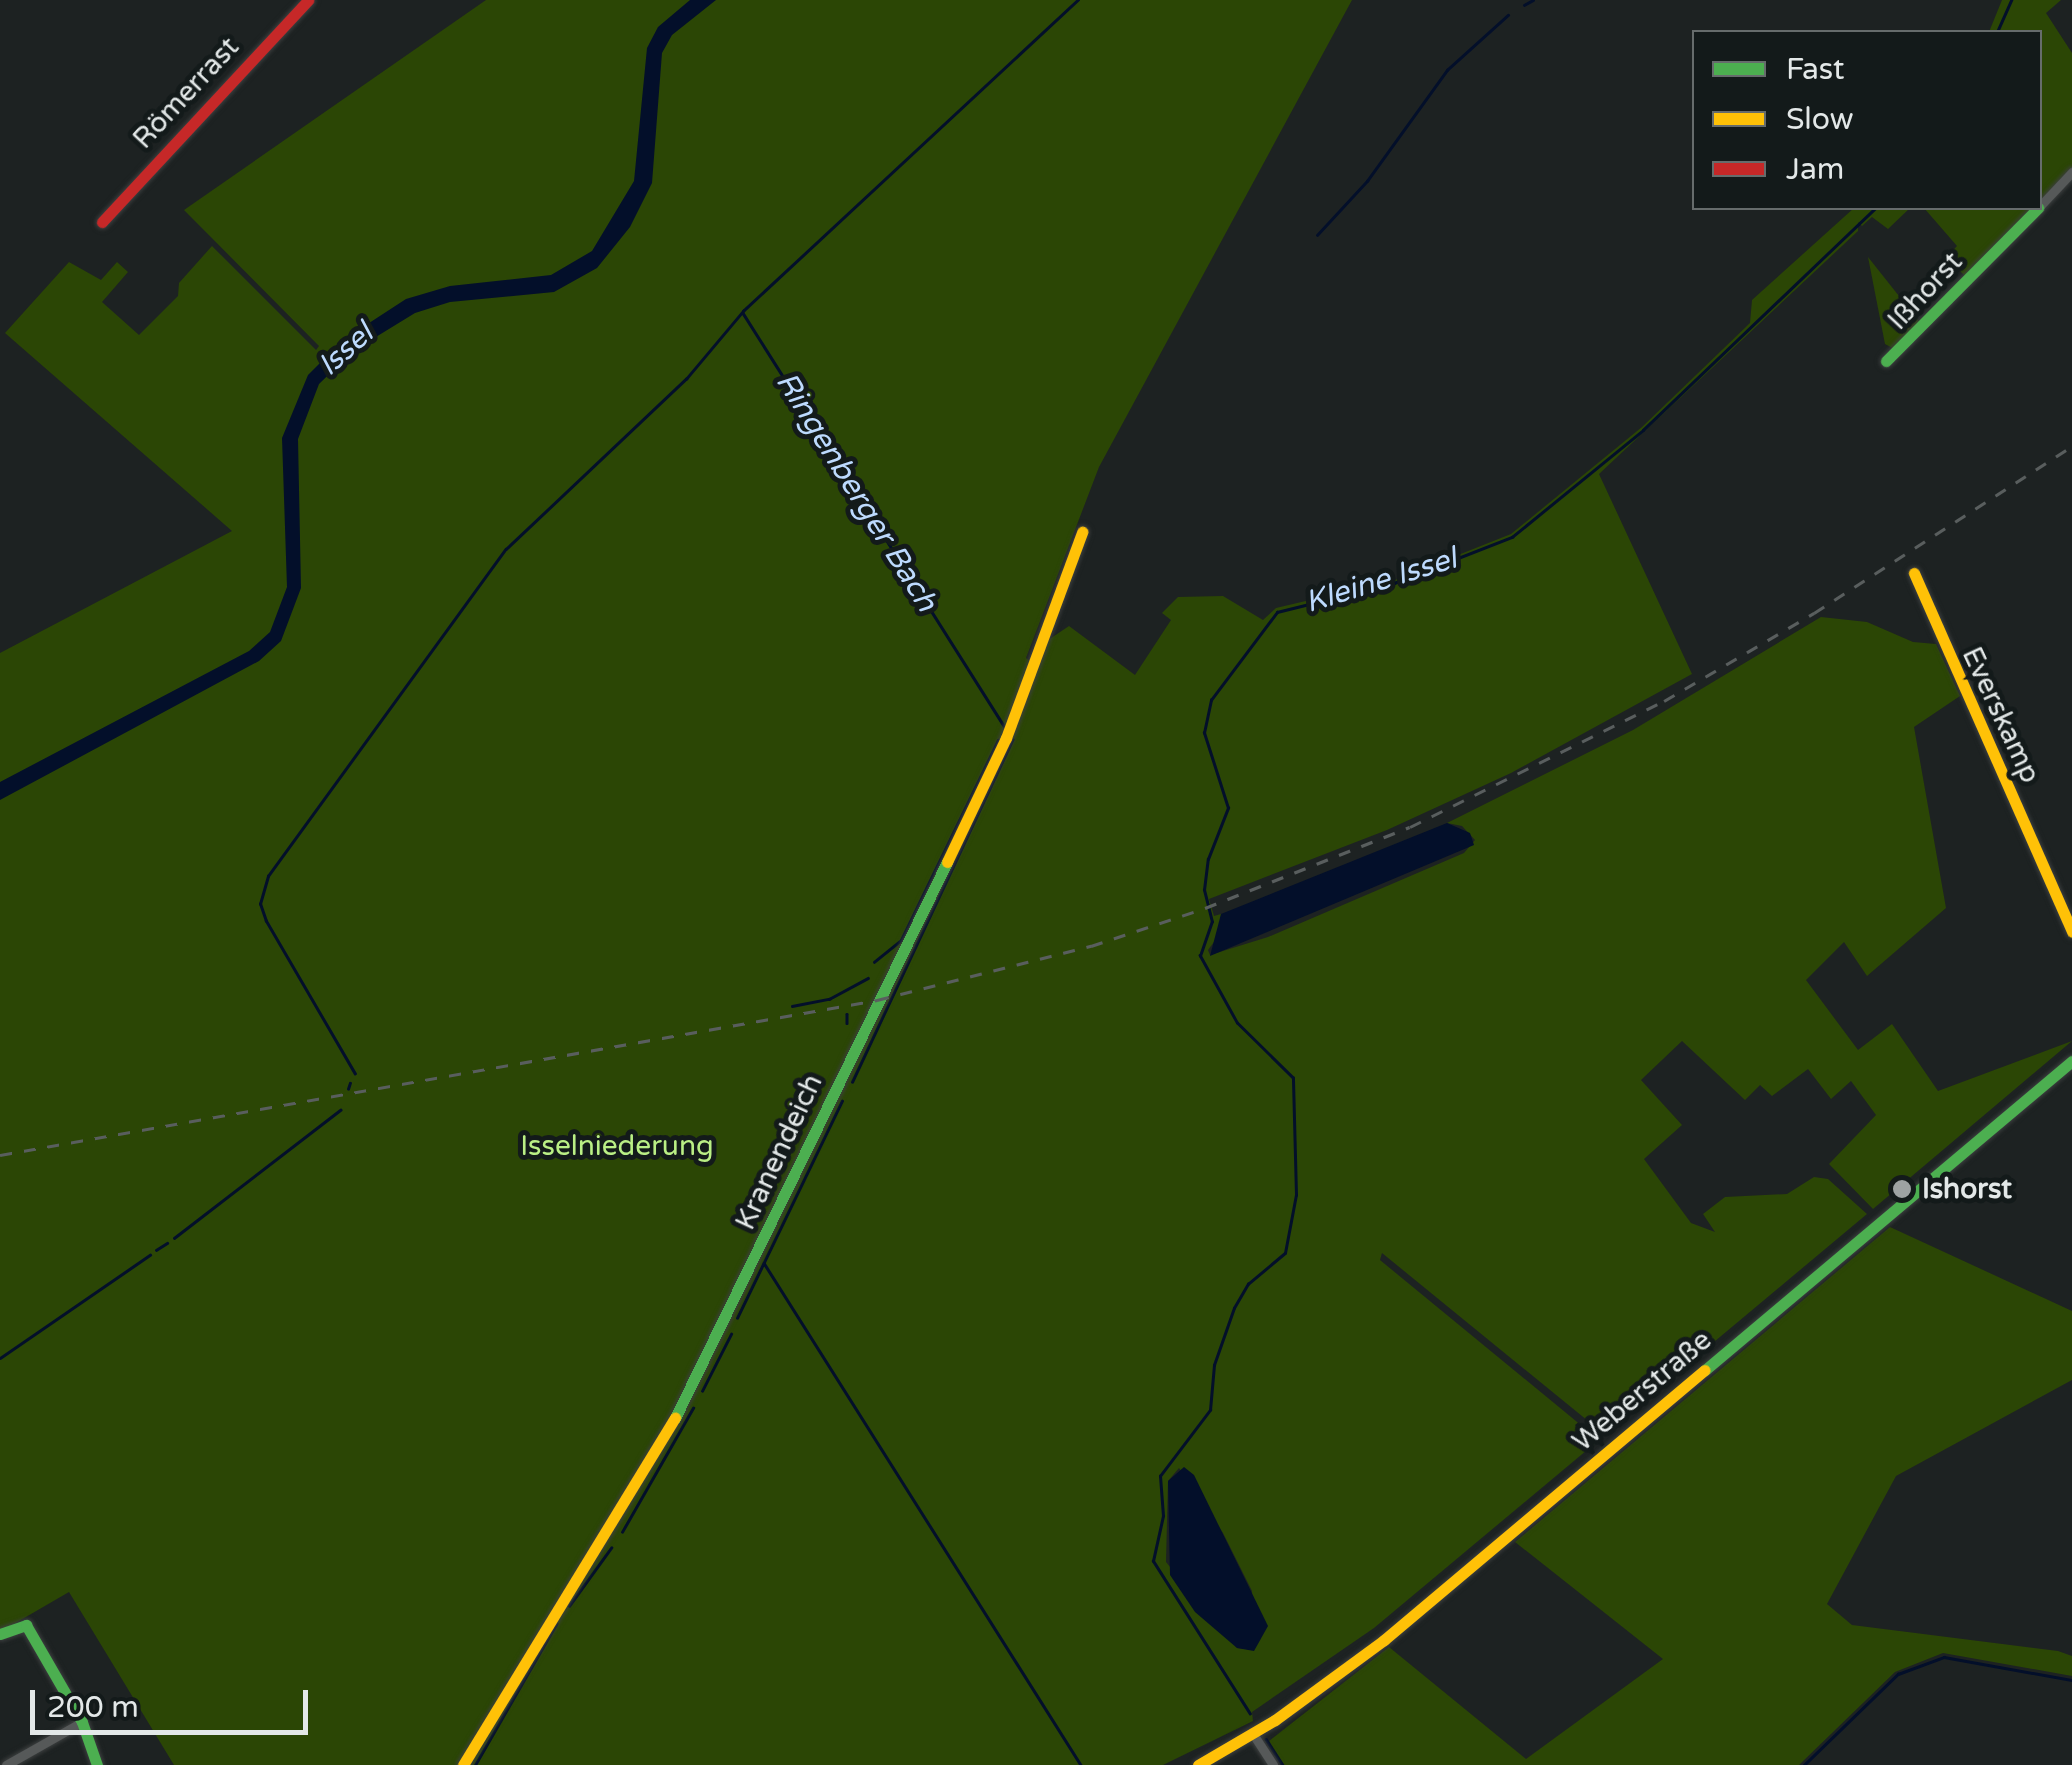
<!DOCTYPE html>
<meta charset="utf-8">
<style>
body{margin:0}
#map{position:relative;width:2072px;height:1765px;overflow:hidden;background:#1d2222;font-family:"Varela Round",sans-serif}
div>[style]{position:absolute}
.green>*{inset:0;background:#2b4605}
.water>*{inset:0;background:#030f2a}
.stream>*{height:2.5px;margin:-1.25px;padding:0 1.25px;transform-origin:1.25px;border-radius:1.25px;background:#030f2a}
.roads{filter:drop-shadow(0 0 2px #3c3f3f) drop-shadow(0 0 2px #3c3f3f)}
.street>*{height:9px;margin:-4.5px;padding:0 4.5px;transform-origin:4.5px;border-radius:4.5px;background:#565959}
.fast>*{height:11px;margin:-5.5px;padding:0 5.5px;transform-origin:5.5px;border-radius:5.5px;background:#4caf50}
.slow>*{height:11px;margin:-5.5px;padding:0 5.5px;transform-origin:5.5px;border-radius:5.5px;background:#ffc107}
.jam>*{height:11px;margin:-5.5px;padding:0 5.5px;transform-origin:5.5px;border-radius:5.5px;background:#c62828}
.rail>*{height:2.5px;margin-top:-1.25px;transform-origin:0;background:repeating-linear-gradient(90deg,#595e5e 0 12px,transparent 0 24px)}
.dots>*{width:28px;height:28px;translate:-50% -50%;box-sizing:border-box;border:5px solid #131a1a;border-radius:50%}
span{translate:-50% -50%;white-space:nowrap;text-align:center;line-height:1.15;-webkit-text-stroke:10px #131a1a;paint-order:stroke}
.street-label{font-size:28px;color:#e3e8e8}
.park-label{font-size:28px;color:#baef85}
.poi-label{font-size:28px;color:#e3e8e8;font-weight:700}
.left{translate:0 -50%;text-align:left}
.water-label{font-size:30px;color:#bddafe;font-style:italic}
.legend{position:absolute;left:1692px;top:30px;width:350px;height:180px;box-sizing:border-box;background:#131a1a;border:2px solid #666c6c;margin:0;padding:12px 18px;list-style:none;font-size:30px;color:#e3e8e8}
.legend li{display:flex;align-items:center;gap:20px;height:50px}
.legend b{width:50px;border:2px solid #666c6c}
.scale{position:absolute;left:30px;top:1690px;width:278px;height:45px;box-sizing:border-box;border:5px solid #e3e8e8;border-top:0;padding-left:12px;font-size:30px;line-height:35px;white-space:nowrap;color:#e3e8e8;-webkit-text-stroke:8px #131a1a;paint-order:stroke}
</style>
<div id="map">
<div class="green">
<i style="clip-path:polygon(evenodd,486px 0,1352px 0,1099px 467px,1026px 658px,1038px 668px,1048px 640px,1069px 626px,1135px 675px,1171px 620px,1162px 613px,1178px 597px,1223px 596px,1263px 620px,1276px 608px,1395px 580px,1511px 534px,1642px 427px,1750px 323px,1752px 300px,1854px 208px,1910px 208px,1888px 229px,1872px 217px,1862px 226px,1858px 222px,1858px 231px,1599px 474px,1692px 674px,1511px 773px,1387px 830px,1209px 899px,1214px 916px,1221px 914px,1220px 934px,1208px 950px,1210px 955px,1268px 937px,1464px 853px,1475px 840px,1462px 826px,1447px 823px,1633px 730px,1821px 617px,1867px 622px,1913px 642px,1936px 644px,1960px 696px,1914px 727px,1946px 908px,1867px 976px,1844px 942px,1806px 980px,1858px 1050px,1892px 1024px,1938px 1091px,2072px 1041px,1873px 1209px,1829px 1164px,1876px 1115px,1851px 1081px,1831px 1099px,1808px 1069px,1772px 1096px,1760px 1085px,1745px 1100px,1682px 1041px,1641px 1080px,1682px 1125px,1644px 1159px,1691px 1223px,1715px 1232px,1703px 1214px,1725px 1197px,1787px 1194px,1814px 1177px,1828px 1179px,1867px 1214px,1604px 1434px,1382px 1253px,1380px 1260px,1599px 1440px,1374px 1628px,1252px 1712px,1253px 1721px,1163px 1765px,174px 1765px,69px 1592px,0 1632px,0 653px,232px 531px,5px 333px,69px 262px,101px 280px,117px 262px,128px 272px,102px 302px,139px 335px,178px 296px,179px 283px,212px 246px,316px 350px,319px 346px,184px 210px,486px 0,1179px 1468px,1223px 1533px,1252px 1591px,1254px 1650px,1237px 1648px,1166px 1562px,1168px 1481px,1179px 1468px)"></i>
<i style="clip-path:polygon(2002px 0,2061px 0,2046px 13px,2072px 53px,2072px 168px,2040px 202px,2040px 32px,1989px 32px)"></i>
<i style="clip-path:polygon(1924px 208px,2035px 208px,1966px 277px,1946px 257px,1957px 246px)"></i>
<i style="clip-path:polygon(1868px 257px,1922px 325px,1898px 351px,1885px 344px)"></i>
<i style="clip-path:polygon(1890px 1227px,2072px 1311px,2072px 1380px,1896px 1476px,1827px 1604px,1852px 1625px,2058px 1651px,2072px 1656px,2072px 1676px,1943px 1653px,1895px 1672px,1799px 1765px,1284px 1765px,1269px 1741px,1389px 1647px,1526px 1759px,1663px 1659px,1515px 1542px)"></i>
</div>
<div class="water">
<i style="clip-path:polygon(690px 0,716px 0,672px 35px,662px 53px,652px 183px,630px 227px,597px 268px,554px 292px,450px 302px,415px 313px,353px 351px,319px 384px,298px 439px,301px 588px,281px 641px,259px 661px,0 800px,0 782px,249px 651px,270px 632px,287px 587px,282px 438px,308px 375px,343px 340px,406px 299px,450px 286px,551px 275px,592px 251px,634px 181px,647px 48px,658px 27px)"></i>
<i style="clip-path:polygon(1447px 823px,1470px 833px,1474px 845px,1210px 956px,1221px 914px)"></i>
<i style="clip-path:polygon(1184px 1467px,1194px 1475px,1268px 1626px,1254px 1651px,1237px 1648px,1195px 1612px,1170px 1575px,1168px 1481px)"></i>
</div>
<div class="stream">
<i style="left:1524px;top:5px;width:10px;rotate:-29deg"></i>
<i style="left:1997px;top:32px;width:35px;rotate:-66deg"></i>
<i style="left:1317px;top:235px;width:74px;rotate:-47.2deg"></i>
<i style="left:1367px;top:181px;width:137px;rotate:-54.2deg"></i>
<i style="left:1447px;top:70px;width:82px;rotate:-42deg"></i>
<i style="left:743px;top:313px;width:492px;rotate:57.7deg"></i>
<i style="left:874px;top:962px;width:35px;rotate:-39deg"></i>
<i style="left:901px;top:940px;width:222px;rotate:-64.1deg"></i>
<i style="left:792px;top:1006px;width:38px;rotate:-11deg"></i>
<i style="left:829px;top:999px;width:44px;rotate:-28.3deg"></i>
<i style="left:847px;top:1014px;width:9px;rotate:90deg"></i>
<i style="left:355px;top:1074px;width:177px;rotate:-120.2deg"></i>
<i style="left:266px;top:921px;width:18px;rotate:-109deg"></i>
<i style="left:260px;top:904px;width:29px;rotate:-74deg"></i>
<i style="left:268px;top:876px;width:404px;rotate:-54deg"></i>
<i style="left:506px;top:549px;width:248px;rotate:-43.4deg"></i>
<i style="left:686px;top:379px;width:89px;rotate:-50deg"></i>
<i style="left:743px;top:311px;width:457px;rotate:-42.9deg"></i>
<i style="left:852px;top:1082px;width:378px;rotate:-64.9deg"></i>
<i style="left:348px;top:1089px;width:6px;rotate:-72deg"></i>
<i style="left:174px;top:1238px;width:210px;rotate:-37.6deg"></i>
<i style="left:156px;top:1250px;width:13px;rotate:-32deg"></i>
<i style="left:764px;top:1263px;width:594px;rotate:57.73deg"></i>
<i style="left:737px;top:1318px;width:241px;rotate:-64.2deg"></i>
<i style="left:0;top:1358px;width:182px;rotate:-34.5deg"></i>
<i style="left:702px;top:1391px;width:64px;rotate:-63deg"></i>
<i style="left:622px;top:1532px;width:143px;rotate:-60.2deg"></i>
<i style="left:569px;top:1606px;width:72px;rotate:-54.1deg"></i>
<i style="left:1250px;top:1714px;width:181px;rotate:-122.4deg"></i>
<i style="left:1153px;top:1561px;width:46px;rotate:-77.5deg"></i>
<i style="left:1163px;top:1516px;width:40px;rotate:-94.3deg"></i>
<i style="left:1160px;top:1476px;width:83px;rotate:-52.9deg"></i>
<i style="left:1210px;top:1410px;width:45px;rotate:-84.9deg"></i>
<i style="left:1214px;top:1365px;width:60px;rotate:-70.7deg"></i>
<i style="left:1234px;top:1308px;width:28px;rotate:-60deg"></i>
<i style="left:1248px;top:1284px;width:48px;rotate:-40deg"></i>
<i style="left:1285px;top:1253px;width:59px;rotate:-79.3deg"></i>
<i style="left:1296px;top:1195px;width:117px;rotate:-91.5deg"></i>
<i style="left:1293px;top:1078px;width:78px;rotate:-135.5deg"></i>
<i style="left:1237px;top:1023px;width:77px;rotate:-118.9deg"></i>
<i style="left:1200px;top:956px;width:36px;rotate:-71deg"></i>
<i style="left:1212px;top:922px;width:33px;rotate:-104deg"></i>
<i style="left:1204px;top:890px;width:31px;rotate:-83deg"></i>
<i style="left:1208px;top:859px;width:55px;rotate:-68.6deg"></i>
<i style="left:1228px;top:808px;width:79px;rotate:-107.7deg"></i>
<i style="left:1204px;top:733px;width:34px;rotate:-78deg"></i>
<i style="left:1211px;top:700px;width:110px;rotate:-53.1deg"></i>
<i style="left:1277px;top:612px;width:121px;rotate:-13.9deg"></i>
<i style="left:1394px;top:583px;width:127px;rotate:-21.3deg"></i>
<i style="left:1512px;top:537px;width:169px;rotate:-39.2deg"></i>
<i style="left:1643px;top:430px;width:321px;rotate:-43.7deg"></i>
<i style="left:1266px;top:1739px;width:31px;rotate:57deg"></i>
<i style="left:475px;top:1765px;width:163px;rotate:-60.1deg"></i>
<i style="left:1804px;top:1765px;width:131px;rotate:-44.1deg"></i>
<i style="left:1898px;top:1674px;width:49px;rotate:-20.3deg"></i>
<i style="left:1944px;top:1657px;width:130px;rotate:10.2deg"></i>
</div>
<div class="roads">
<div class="street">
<i style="left:2040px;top:206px;width:47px;rotate:-46.7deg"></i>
<i style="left:1253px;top:1734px;width:37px;rotate:57deg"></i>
<i style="left:6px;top:1765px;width:87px;rotate:-29.5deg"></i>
</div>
<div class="fast">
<i style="left:1886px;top:361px;width:216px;rotate:-45.2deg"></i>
<i style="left:1705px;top:1370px;width:480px;rotate:-40.1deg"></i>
<i style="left:675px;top:1418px;width:619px;rotate:-63.93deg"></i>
<i style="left:0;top:1634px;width:28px;rotate:-19deg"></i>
<i style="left:26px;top:1625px;width:112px;rotate:60deg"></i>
<i style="left:82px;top:1722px;width:46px;rotate:70.8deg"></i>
</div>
<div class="slow">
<i style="left:1914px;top:573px;width:392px;rotate:66.2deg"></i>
<i style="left:947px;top:862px;width:137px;rotate:-64.6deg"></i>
<i style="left:1006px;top:738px;width:220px;rotate:-69.7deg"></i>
<i style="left:463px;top:1765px;width:407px;rotate:-58.6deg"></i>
<i style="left:1198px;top:1765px;width:89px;rotate:-30.3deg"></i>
<i style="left:1275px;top:1720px;width:135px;rotate:-36.3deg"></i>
<i style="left:1384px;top:1640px;width:419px;rotate:-40.1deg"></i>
</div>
<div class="jam">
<i style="left:102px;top:222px;width:303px;rotate:-47.1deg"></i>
</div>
</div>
<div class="rail">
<i style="left:0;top:1155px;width:891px;rotate:-10.02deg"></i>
<i style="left:877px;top:1000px;width:221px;rotate:-14.2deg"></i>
<i style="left:1091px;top:946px;width:120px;rotate:-18.4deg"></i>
<i style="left:1205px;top:908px;width:220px;rotate:-21.6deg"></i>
<i style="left:1410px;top:827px;width:284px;rotate:-26.4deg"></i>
<i style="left:1664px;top:701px;width:174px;rotate:-30.4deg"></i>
<i style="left:1814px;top:613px;width:307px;rotate:-32.9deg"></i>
</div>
<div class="dots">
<i style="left:1902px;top:1189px;background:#9ea3a3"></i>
</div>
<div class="street-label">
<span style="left:186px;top:93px;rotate:-47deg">Römerrast</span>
<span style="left:1925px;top:291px;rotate:-47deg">Ißhorst</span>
<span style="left:2001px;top:715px;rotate:65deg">Everskamp</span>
<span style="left:779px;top:1152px;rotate:-65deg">Kranendeich</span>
<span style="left:1642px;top:1391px;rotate:-40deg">Weberstraße</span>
</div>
<div class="park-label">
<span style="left:617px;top:1146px">Isselniederung</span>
</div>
<div class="poi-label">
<span class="left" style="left:1922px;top:1189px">Ishorst</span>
</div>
<div class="water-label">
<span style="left:346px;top:350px;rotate:-42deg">Issel</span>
<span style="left:856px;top:492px;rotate:58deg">Ringenberger Bach</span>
<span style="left:1381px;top:581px;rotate:-17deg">Kleine Issel</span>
</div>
<ul class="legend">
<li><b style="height:12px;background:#4caf50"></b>Fast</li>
<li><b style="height:12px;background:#ffc107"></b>Slow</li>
<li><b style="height:12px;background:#c62828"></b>Jam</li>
</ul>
<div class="scale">200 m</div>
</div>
